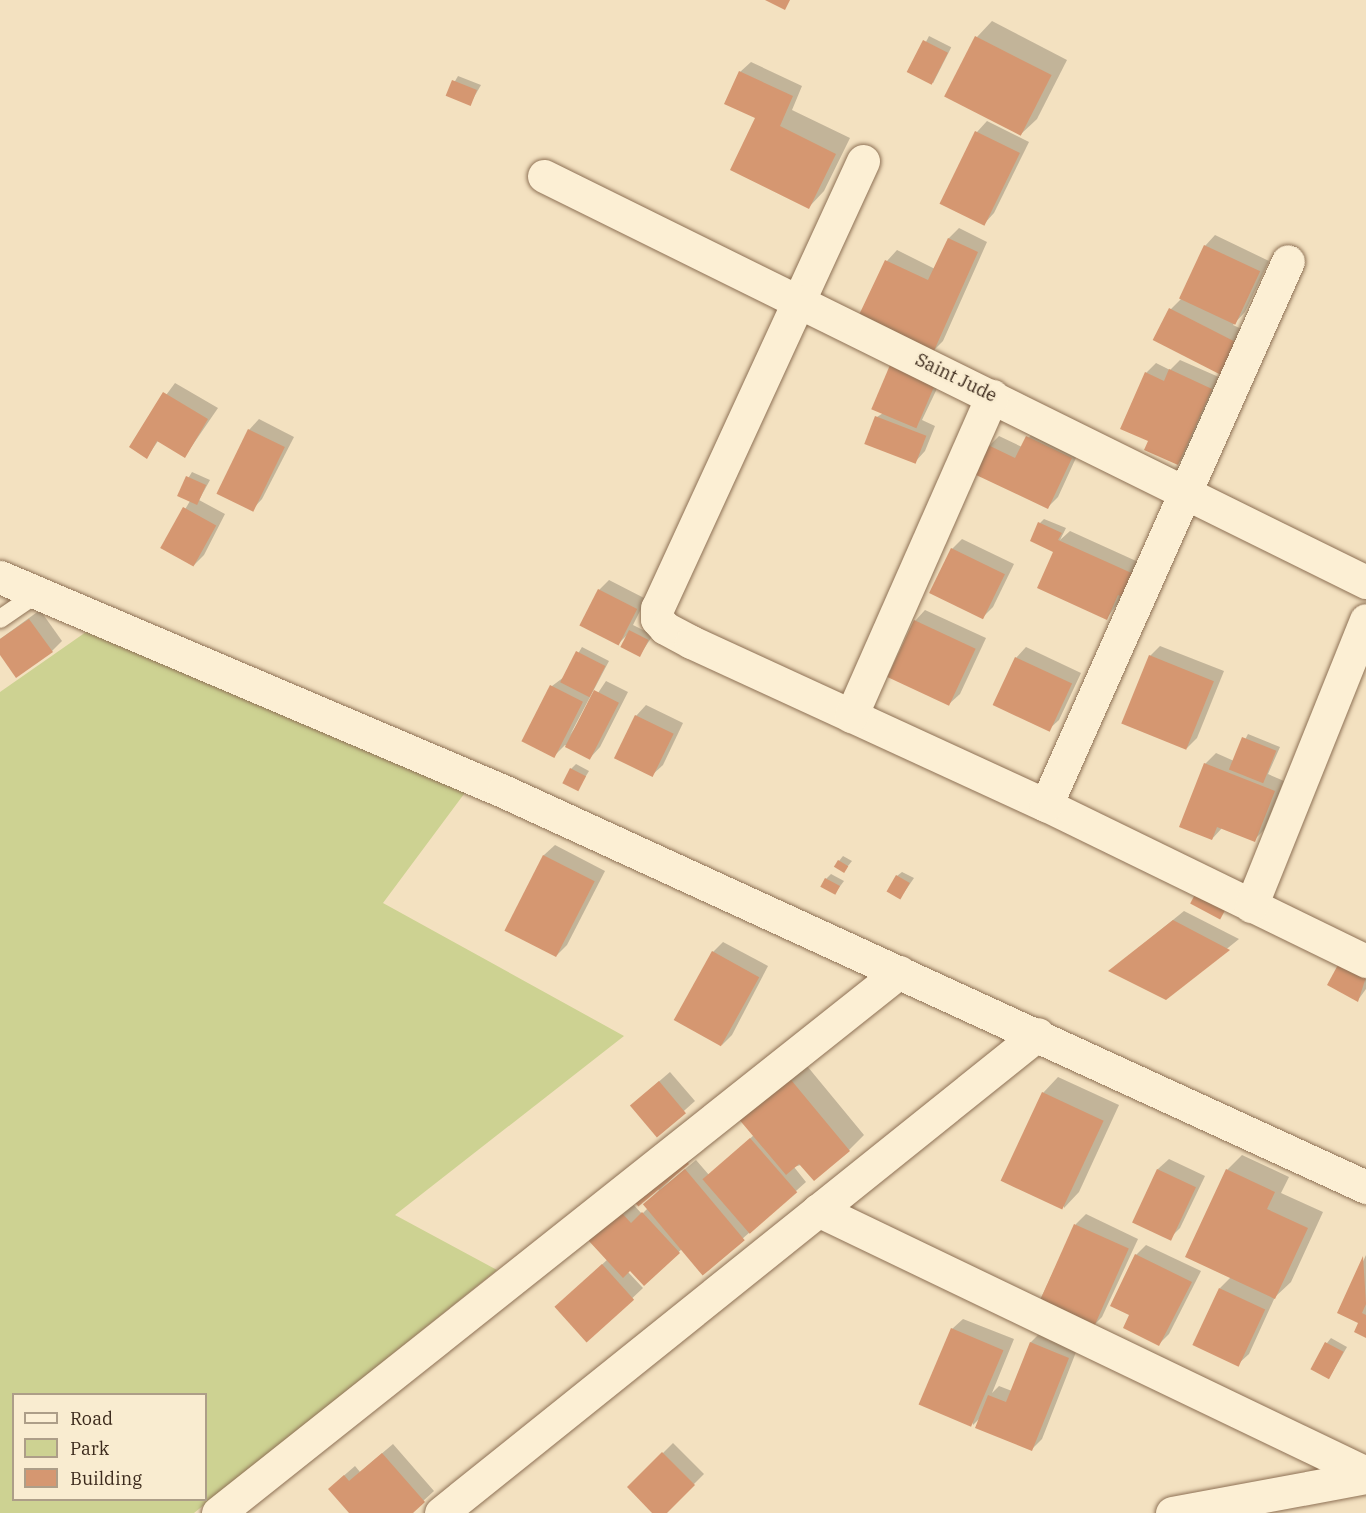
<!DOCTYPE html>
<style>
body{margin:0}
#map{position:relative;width:1366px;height:1513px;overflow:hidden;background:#f3e1c0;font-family:"IBM Plex Serif",serif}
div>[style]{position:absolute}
.green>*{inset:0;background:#cdd292}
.shadow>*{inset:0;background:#0003;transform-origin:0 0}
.building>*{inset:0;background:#d59771;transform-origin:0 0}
.roads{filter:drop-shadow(0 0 2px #8e7155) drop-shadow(0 0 2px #8e7155)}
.lane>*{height:18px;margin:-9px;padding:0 9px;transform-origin:9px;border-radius:9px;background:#fcefd4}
.street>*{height:33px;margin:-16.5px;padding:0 16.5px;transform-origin:16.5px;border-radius:16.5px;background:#fcefd4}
.secondary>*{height:33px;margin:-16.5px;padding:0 16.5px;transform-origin:16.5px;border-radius:16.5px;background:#fcefd4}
span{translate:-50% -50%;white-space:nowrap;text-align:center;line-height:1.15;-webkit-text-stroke:5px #f9ecd0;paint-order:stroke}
.street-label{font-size:18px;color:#3c2a1c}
.legend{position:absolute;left:12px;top:1393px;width:195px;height:108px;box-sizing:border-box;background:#f9ecd0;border:2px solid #ad9e88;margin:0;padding:8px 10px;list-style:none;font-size:18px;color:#3c2a1c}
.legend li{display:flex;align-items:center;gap:12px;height:30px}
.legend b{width:30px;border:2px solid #ad9e88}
</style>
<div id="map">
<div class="green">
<i style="clip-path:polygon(evenodd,86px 632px,467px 790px,383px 903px,624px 1036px,395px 1215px,497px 1270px,194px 1513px,0 1513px,0 692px,86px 632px,14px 1394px,206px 1394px,206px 1500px,14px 1500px,14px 1394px)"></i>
</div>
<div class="shadow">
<i style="clip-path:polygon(992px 21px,1067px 60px,1037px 119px,1021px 134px,977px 37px)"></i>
<i style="left:929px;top:36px;width:25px;height:40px;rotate:27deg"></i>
<i style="clip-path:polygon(751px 62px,802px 86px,792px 110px,850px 138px,824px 191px,809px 207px,758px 116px,740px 72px)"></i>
<i style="clip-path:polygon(458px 76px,481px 85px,470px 104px,447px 95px)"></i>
<i style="clip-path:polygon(987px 121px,1029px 142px,994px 213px,984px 224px,942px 203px,977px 132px)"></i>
<i style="clip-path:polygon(959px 228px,987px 242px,943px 341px,933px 351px,860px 316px,887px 261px,897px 250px,935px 269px,949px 238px)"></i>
<i style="clip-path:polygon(1215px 235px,1269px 261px,1245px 312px,1233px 325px,1248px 332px,1232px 363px,1155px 339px,1171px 309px,1182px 298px,1205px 246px)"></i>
<i style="clip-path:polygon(1180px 360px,1221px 378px,1188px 453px,1178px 464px,1150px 440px,1146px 373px,1156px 363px,1170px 370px)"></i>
<i style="clip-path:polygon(944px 374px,922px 420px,935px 426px,925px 451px,915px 462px,877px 417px)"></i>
<i style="clip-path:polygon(175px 383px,218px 408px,185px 456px,158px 441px,147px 457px,141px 429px)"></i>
<i style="clip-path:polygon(259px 419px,294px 437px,262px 499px,252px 510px,249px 430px)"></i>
<i style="clip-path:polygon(1037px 427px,1081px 447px,1058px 497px,1048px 507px,989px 446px,999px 436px,1022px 447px)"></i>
<i style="clip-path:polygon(192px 472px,210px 480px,199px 500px,225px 514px,204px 555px,194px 565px,162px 548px,190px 501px,178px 495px)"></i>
<i style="clip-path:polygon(1044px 519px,1066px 528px,1060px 540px,1070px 531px,1145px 565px,1107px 618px,1055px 551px,1040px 523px)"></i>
<i style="clip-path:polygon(962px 539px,1014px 564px,993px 607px,983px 617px,952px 549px)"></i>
<i style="clip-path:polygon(609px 580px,646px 599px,633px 625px,653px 635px,640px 655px,628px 634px,619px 643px,599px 590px)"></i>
<i style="clip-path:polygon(40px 610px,62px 641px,52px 651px,0 653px,0 639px)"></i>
<i style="clip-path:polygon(925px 610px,986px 638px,960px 694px,949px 704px,915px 621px)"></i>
<i style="clip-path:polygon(1160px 646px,1224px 671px,1197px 738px,1187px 748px,1150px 656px)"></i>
<i style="clip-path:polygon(582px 647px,609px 661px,570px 735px,606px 681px,628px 692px,600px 747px,590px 758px,565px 745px,554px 756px,552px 686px,564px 677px)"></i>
<i style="clip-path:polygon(1026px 647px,1081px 673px,1059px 720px,1048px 730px,1016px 658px)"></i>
<i style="clip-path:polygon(646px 705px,683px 723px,663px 765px,652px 775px,616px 757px,636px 716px)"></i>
<i style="clip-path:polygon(1248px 734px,1280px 747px,1268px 774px,1284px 781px,1264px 830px,1254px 840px,1222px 828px,1212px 839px,1205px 764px,1216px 753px,1234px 761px)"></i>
<i style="clip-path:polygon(576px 764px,589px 771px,578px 789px,571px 769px)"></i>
<i style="clip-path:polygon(555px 845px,605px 871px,567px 945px,557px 955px,507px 930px,544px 855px)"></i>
<i style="clip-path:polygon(843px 856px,852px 861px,844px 871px,839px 861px)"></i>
<i style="clip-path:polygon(902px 872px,914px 878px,901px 897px,897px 876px)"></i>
<i style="clip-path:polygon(831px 874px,844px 881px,835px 893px,826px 879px)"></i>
<i style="clip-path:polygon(1184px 911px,1239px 939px,1166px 998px,1111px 970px)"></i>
<i style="clip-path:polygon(723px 942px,768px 966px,732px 1035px,722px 1045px,713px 952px)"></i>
<i style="clip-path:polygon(1366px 970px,1366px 989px,1358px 1000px)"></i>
<i style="clip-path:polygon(798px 1055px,864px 1135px,849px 1150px,794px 1167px,806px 1182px,704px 1273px,683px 1248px,644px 1284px,630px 1269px,628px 1272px,643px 1288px,588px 1340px,567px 1297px,608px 1259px,600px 1230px,631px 1202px,642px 1214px,648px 1208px,645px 1204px,659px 1190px,658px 1189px,684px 1148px,693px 1158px,660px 1190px,696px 1160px,709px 1175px,754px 1135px)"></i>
<i style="clip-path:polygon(670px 1072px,695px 1101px,657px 1135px,642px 1096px)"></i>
<i style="clip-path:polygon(1058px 1077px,1119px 1105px,1079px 1192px,1064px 1208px,1043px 1093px)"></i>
<i style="clip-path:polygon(1242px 1155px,1289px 1177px,1281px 1193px,1323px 1212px,1291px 1282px,1275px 1297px,1249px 1354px,1238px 1364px,1220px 1288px,1231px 1277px,1227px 1170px)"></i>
<i style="clip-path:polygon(1169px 1159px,1205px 1176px,1180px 1228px,1170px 1238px,1134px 1221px,1158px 1169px)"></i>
<i style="clip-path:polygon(1086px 1214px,1138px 1239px,1102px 1317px,1092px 1327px,1039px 1302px,1076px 1224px)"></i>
<i style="clip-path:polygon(1146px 1245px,1201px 1271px,1169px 1334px,1159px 1344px,1131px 1315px,1136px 1255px)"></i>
<i style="clip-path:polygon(1366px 1255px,1366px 1336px,1360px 1322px,1339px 1313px)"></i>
<i style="clip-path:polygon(963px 1319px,1014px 1339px,992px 1393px,999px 1386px,1012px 1391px,1031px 1342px,1041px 1332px,1078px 1347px,1042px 1439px,1032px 1449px,980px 1418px,973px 1425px,952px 1329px)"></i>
<i style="clip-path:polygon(1331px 1338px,1347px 1347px,1329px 1378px,1327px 1343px)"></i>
<i style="clip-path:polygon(673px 1443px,704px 1474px,665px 1513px,654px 1513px,629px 1487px)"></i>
<i style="clip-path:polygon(393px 1444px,434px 1491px,410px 1513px,351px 1513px,340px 1479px,355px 1466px,360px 1472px)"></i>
</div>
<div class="building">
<i style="clip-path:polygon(765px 0,790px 0,785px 10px)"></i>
<i style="left:975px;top:36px;width:86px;height:68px;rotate:27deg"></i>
<i style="left:923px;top:40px;width:28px;height:36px;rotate:27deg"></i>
<i style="clip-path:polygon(739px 71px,793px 96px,780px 126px,836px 154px,809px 209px,730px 170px,755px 118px,724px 104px)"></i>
<i style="left:452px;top:80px;width:27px;height:17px;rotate:22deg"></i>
<i style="left:975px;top:131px;width:50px;height:81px;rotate:26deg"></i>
<i style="clip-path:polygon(948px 238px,978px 252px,933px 353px,858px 317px,885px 260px,928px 280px)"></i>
<i style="left:1204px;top:245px;width:62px;height:59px;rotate:25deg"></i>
<i style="left:1169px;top:308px;width:78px;height:36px;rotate:27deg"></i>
<i style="left:890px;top:365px;width:49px;height:48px;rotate:23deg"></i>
<i style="clip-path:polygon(1169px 369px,1212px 389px,1178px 465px,1144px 450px,1148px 441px,1120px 429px,1145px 372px,1164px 381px)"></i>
<i style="clip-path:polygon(163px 392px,208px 419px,185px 458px,157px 441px,147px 459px,129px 447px)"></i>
<i style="left:875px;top:416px;width:55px;height:30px;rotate:21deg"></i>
<i style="left:248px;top:429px;width:41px;height:72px;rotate:26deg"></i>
<i style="clip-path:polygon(1026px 436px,1072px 458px,1048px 509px,974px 474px,988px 445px,1015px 458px)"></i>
<i style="left:186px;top:476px;width:22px;height:22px;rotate:24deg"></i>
<i style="left:183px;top:507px;width:38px;height:47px;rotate:29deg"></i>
<i style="clip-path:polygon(1038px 522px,1062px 533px,1058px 540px,1136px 575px,1126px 598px,1118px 595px,1107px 620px,1037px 588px,1053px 552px,1030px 541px)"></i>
<i style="left:951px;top:548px;width:60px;height:50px;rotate:26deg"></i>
<i style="left:598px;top:589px;width:44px;height:41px;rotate:27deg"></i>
<i style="clip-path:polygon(29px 619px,53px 652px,16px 678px,0 655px,0 639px)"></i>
<i style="left:914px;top:620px;width:68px;height:63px;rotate:25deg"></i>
<i style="left:629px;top:630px;width:22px;height:19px;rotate:27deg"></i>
<i style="left:576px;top:651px;width:33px;height:35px;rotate:27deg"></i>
<i style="left:1149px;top:655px;width:70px;height:74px;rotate:22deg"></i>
<i style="left:1015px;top:657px;width:63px;height:53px;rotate:25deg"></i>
<i style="left:550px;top:685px;width:37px;height:63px;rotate:27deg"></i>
<i style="left:594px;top:690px;width:28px;height:64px;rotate:27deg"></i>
<i style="left:635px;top:715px;width:43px;height:48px;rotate:26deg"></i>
<i style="left:1242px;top:737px;width:37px;height:35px;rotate:22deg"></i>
<i style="clip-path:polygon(1204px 763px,1275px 791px,1255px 842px,1217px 827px,1212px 840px,1179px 827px)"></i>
<i style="left:570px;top:768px;width:18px;height:17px;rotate:27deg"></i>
<i style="left:543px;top:855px;width:58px;height:85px;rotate:27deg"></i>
<i style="left:838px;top:860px;width:12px;height:8px;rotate:31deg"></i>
<i style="left:896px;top:875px;width:16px;height:19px;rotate:30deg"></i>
<i style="left:825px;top:878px;width:17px;height:10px;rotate:28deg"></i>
<i style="left:1200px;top:885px;width:34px;height:21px;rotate:28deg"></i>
<i style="clip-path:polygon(1173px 920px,1230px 950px,1166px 1000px,1108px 971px)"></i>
<i style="left:712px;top:951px;width:54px;height:79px;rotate:29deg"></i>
<i style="clip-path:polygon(1339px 963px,1366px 977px,1358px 1002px,1327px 985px)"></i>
<i style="clip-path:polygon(782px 1069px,850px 1151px,814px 1181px,799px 1164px,786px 1175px,732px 1111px)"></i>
<i style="left:659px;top:1081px;width:42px;height:38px;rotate:50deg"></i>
<i style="left:1042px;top:1092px;width:68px;height:98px;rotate:25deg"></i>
<i style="left:750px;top:1138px;width:72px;height:63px;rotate:49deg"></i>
<i style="left:678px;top:1151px;width:17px;height:66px;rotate:50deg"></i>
<i style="left:685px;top:1169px;width:93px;height:55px;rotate:50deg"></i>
<i style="left:1157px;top:1169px;width:43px;height:59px;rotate:25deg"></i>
<i style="clip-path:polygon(1226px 1169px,1275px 1192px,1267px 1209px,1308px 1228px,1275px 1299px,1185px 1257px)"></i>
<i style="clip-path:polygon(620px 1211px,631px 1223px,642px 1212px,680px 1253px,644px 1286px,630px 1271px,623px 1278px,588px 1240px)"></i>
<i style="left:1074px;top:1224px;width:60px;height:87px;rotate:24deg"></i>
<i style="clip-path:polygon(1135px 1254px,1192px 1282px,1159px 1346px,1123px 1328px,1129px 1315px,1110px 1306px)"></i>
<i style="clip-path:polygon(1363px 1256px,1366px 1304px,1362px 1313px,1366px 1315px,1366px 1338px,1354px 1332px,1358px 1323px,1337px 1313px)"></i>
<i style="left:602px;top:1264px;width:48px;height:64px;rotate:48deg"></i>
<i style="left:1219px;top:1288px;width:51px;height:63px;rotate:25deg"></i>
<i style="left:951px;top:1328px;width:57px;height:83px;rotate:23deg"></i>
<i style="clip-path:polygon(1030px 1342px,1069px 1358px,1032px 1451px,975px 1428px,988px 1395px,1006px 1402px)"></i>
<i style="left:1325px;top:1342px;width:21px;height:31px;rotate:28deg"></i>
<i style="clip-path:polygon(662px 1452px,695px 1485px,667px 1513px,652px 1513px,627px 1487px)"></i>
<i style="clip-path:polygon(382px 1453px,425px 1502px,413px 1513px,349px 1513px,328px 1489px,344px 1475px,349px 1481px)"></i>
</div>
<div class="roads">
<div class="lane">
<i style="left:0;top:619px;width:46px;rotate:-34.4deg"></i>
</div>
<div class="street">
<i style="left:863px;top:161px;width:492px;rotate:114.7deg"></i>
<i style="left:657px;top:608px;width:11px;rotate:90deg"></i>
<i style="left:657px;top:619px;width:12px;rotate:48deg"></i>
<i style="left:665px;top:628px;width:30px;rotate:28deg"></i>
<i style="left:691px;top:642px;width:391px;rotate:24.7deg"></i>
<i style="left:1046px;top:805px;width:356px;rotate:26deg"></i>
<i style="left:544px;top:176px;width:917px;rotate:26.29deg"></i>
<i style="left:851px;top:716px;width:350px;rotate:-66.2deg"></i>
<i style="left:1046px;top:805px;width:595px;rotate:-66.02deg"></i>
<i style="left:1251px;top:906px;width:308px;rotate:-68.1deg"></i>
<i style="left:818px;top:1210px;width:608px;rotate:25.64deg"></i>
<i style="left:218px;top:1513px;width:870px;rotate:-38.46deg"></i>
<i style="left:441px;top:1513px;width:765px;rotate:-38.74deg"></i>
<i style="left:1172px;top:1513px;width:197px;rotate:-10.5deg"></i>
</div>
<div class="secondary">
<i style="left:0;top:577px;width:547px;rotate:23.05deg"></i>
<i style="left:503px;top:791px;width:950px;rotate:24.65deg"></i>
</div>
</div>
<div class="street-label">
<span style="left:956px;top:378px;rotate:26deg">Saint Jude</span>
</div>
<ul class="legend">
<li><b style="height:8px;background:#fcefd4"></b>Road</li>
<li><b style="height:16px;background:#cdd292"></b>Park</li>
<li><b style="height:16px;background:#d59771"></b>Building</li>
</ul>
</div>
